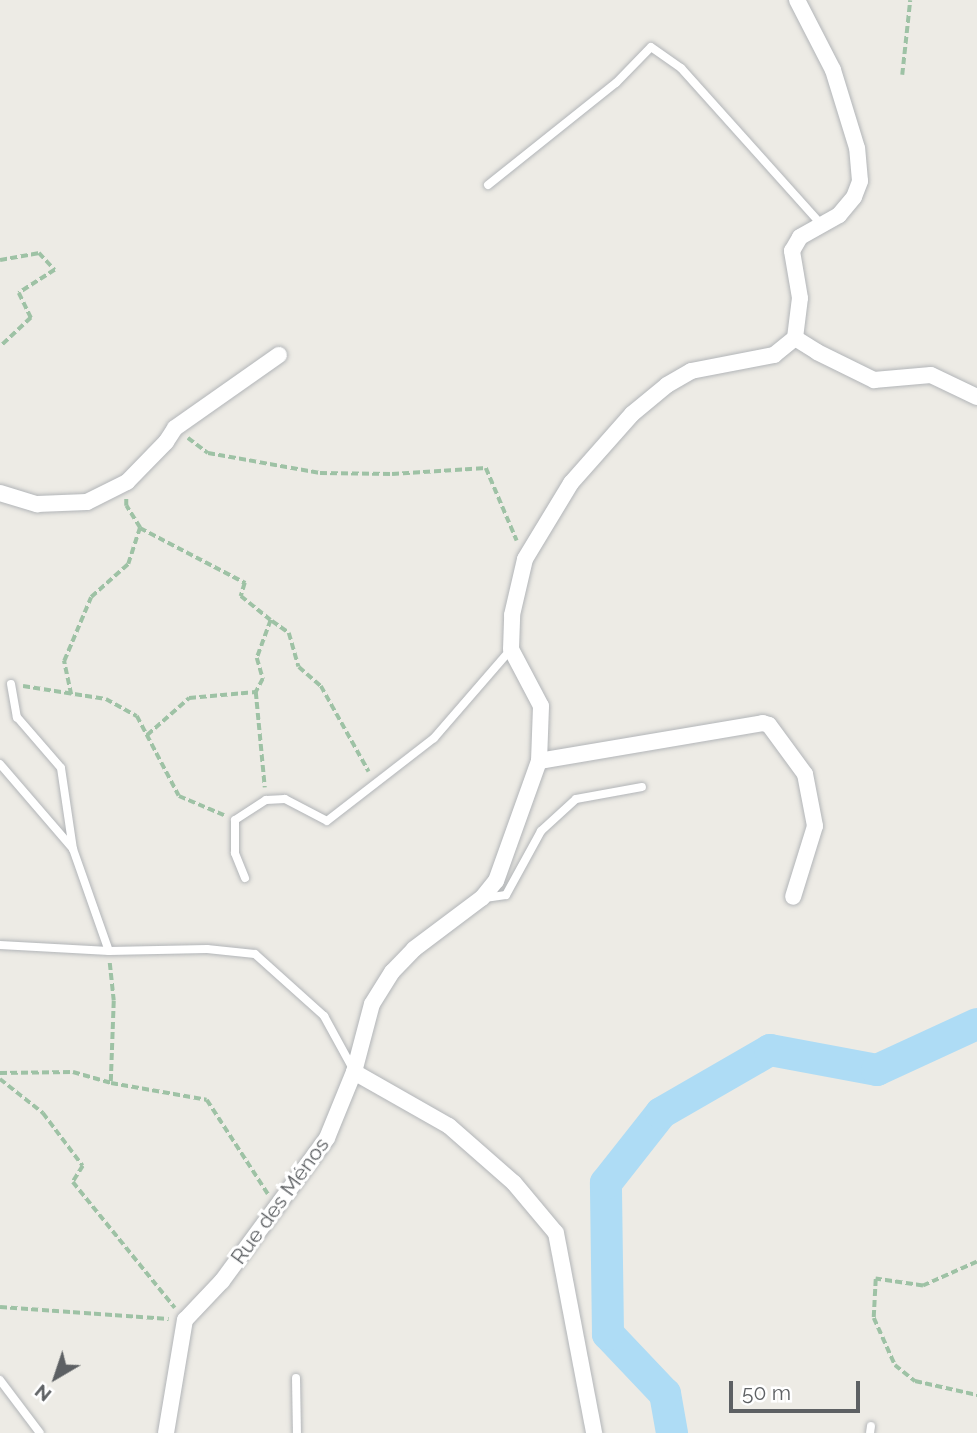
<!DOCTYPE html>
<meta charset="utf-8">
<style>
body{margin:0}
#map{position:relative;width:977px;height:1433px;overflow:hidden;background:#edebe5;font-family:Raleway,sans-serif}
div>[style]{position:absolute}
.river>*{height:32px;margin:-16px;padding:0 16px;transform-origin:16px;border-radius:16px;background:#aedcf5}
.path>*{height:3.5px;margin-top:-1.75px;transform-origin:0;background:repeating-linear-gradient(90deg,#9ec2a5 0 7px,transparent 0 10.5px)}
.roads{filter:drop-shadow(0 0 2px #b2b5b8) drop-shadow(0 0 2px #b2b5b8)}
.lane>*{height:8px;margin:-4px;padding:0 4px;transform-origin:4px;border-radius:4px;background:#fff}
.street>*{height:16px;margin:-8px;padding:0 8px;transform-origin:8px;border-radius:8px;background:#fff}
span{translate:-50% -50%;white-space:nowrap;text-align:center;line-height:1.15;-webkit-text-stroke:6px #fff;paint-order:stroke}
.street-label{font-size:21px;color:#5d6063}
.north{position:absolute;left:21px;top:1342px;width:70px;height:70px;-webkit-text-stroke:5px #fff;paint-order:stroke;rotate:219deg;font-size:19px;font-weight:700;line-height:28px;text-align:center;color:#5d6063}
.north::after{content:'';display:block;margin:auto;width:24px;height:32px;background:#5d6063;clip-path:polygon(50% 0,100% 100%,50% 72%,0 100%)}
.scale{position:absolute;left:729px;top:1381px;width:131px;height:32px;box-sizing:border-box;border:4px solid #5d6063;border-top:0;padding-left:9px;font-size:21px;line-height:24px;white-space:nowrap;color:#5d6063;-webkit-text-stroke:5px #fff;paint-order:stroke}
</style>
<div id="map">
<div class="river">
<i style="left:672px;top:1433px;width:40px;rotate:-100deg"></i>
<i style="left:665px;top:1394px;width:83px;rotate:-133.5deg"></i>
<i style="left:608px;top:1334px;width:151px;rotate:-90.8deg"></i>
<i style="left:606px;top:1183px;width:89px;rotate:-51.8deg"></i>
<i style="left:661px;top:1113px;width:126px;rotate:-30deg"></i>
<i style="left:770px;top:1050px;width:109px;rotate:10.6deg"></i>
<i style="left:877px;top:1070px;width:110px;rotate:-24.7deg"></i>
</div>
<div class="path">
<i style="left:902px;top:75px;width:75px;rotate:-83.9deg"></i>
<i style="left:0;top:260px;width:40px;rotate:-10deg"></i>
<i style="left:39px;top:253px;width:23px;rotate:47deg"></i>
<i style="left:55px;top:270px;width:43px;rotate:147.4deg"></i>
<i style="left:19px;top:293px;width:28px;rotate:64deg"></i>
<i style="left:31px;top:318px;width:42px;rotate:136.9deg"></i>
<i style="left:188px;top:438px;width:25px;rotate:37deg"></i>
<i style="left:208px;top:453px;width:114px;rotate:10.1deg"></i>
<i style="left:320px;top:473px;width:72px;rotate:0.8deg"></i>
<i style="left:392px;top:474px;width:94px;rotate:-3.7deg"></i>
<i style="left:486px;top:468px;width:79px;rotate:67deg"></i>
<i style="left:140px;top:528px;width:119px;rotate:27.6deg"></i>
<i style="left:245px;top:583px;width:14px;rotate:107deg"></i>
<i style="left:241px;top:596px;width:38px;rotate:39deg"></i>
<i style="left:271px;top:620px;width:40px;rotate:110.2deg"></i>
<i style="left:257px;top:658px;width:22px;rotate:74deg"></i>
<i style="left:263px;top:679px;width:15px;rotate:118deg"></i>
<i style="left:272px;top:621px;width:21px;rotate:35deg"></i>
<i style="left:289px;top:633px;width:35px;rotate:74deg"></i>
<i style="left:299px;top:667px;width:29px;rotate:41deg"></i>
<i style="left:321px;top:686px;width:98px;rotate:60.8deg"></i>
<i style="left:23px;top:686px;width:84px;rotate:8.9deg"></i>
<i style="left:106px;top:699px;width:35px;rotate:29deg"></i>
<i style="left:137px;top:716px;width:90px;rotate:62.3deg"></i>
<i style="left:179px;top:796px;width:49px;rotate:22.9deg"></i>
<i style="left:71px;top:695px;width:35px;rotate:-102deg"></i>
<i style="left:64px;top:661px;width:69px;rotate:-67.1deg"></i>
<i style="left:91px;top:597px;width:50px;rotate:-41.7deg"></i>
<i style="left:128px;top:564px;width:38px;rotate:-72deg"></i>
<i style="left:140px;top:528px;width:26px;rotate:-122deg"></i>
<i style="left:126px;top:506px;width:8px;rotate:-90deg"></i>
<i style="left:147px;top:735px;width:56px;rotate:-41.4deg"></i>
<i style="left:189px;top:698px;width:67px;rotate:-5.1deg"></i>
<i style="left:256px;top:692px;width:96px;rotate:84.6deg"></i>
<i style="left:110px;top:963px;width:38px;rotate:84deg"></i>
<i style="left:114px;top:1001px;width:82px;rotate:92.1deg"></i>
<i style="left:0;top:1073px;width:73px;rotate:-0.8deg"></i>
<i style="left:73px;top:1072px;width:40px;rotate:16deg"></i>
<i style="left:111px;top:1083px;width:97px;rotate:10deg"></i>
<i style="left:207px;top:1100px;width:112px;rotate:57deg"></i>
<i style="left:0;top:1079px;width:55px;rotate:38.3deg"></i>
<i style="left:43px;top:1113px;width:66px;rotate:53deg"></i>
<i style="left:83px;top:1166px;width:19px;rotate:122deg"></i>
<i style="left:73px;top:1182px;width:162px;rotate:51deg"></i>
<i style="left:977px;top:1262px;width:59px;rotate:156deg"></i>
<i style="left:923px;top:1286px;width:48px;rotate:-171.5deg"></i>
<i style="left:876px;top:1279px;width:39px;rotate:93deg"></i>
<i style="left:874px;top:1318px;width:51px;rotate:65.9deg"></i>
<i style="left:895px;top:1365px;width:26px;rotate:39deg"></i>
<i style="left:915px;top:1381px;width:64px;rotate:12.7deg"></i>
<i style="left:0;top:1307px;width:169px;rotate:4.1deg"></i>
</div>
<div class="roads">
<div class="lane">
<i style="left:488px;top:185px;width:164px;rotate:-38.6deg"></i>
<i style="left:616px;top:83px;width:50px;rotate:-45.8deg"></i>
<i style="left:651px;top:47px;width:37px;rotate:35deg"></i>
<i style="left:681px;top:68px;width:211px;rotate:48.1deg"></i>
<i style="left:11px;top:684px;width:34px;rotate:80deg"></i>
<i style="left:17px;top:717px;width:67px;rotate:49.2deg"></i>
<i style="left:61px;top:768px;width:82px;rotate:81.6deg"></i>
<i style="left:0;top:764px;width:112px;rotate:49.3deg"></i>
<i style="left:73px;top:849px;width:108px;rotate:70.6deg"></i>
<i style="left:245px;top:878px;width:27px;rotate:-112deg"></i>
<i style="left:235px;top:853px;width:33px;rotate:-90deg"></i>
<i style="left:235px;top:820px;width:37px;rotate:-33deg"></i>
<i style="left:266px;top:800px;width:19px;rotate:-3deg"></i>
<i style="left:285px;top:799px;width:47px;rotate:27.6deg"></i>
<i style="left:327px;top:821px;width:135px;rotate:-37.8deg"></i>
<i style="left:434px;top:738px;width:118px;rotate:-49.1deg"></i>
<i style="left:485px;top:898px;width:21px;rotate:-8deg"></i>
<i style="left:506px;top:895px;width:73px;rotate:-61.3deg"></i>
<i style="left:541px;top:831px;width:47px;rotate:-42.4deg"></i>
<i style="left:576px;top:799px;width:67px;rotate:-10.3deg"></i>
<i style="left:0;top:945px;width:109px;rotate:3.2deg"></i>
<i style="left:109px;top:951px;width:98px;rotate:-1.2deg"></i>
<i style="left:207px;top:949px;width:48px;rotate:5.9deg"></i>
<i style="left:255px;top:954px;width:93px;rotate:41.9deg"></i>
<i style="left:324px;top:1016px;width:60px;rotate:61.3deg"></i>
<i style="left:296px;top:1378px;width:55px;rotate:89deg"></i>
<i style="left:0;top:1380px;width:66px;rotate:53deg"></i>
<i style="left:870px;top:1433px;width:7px;rotate:-82deg"></i>
</div>
<div class="street">
<i style="left:795px;top:338px;width:26px;rotate:32deg"></i>
<i style="left:817px;top:352px;width:64px;rotate:26.2deg"></i>
<i style="left:874px;top:380px;width:57px;rotate:-5deg"></i>
<i style="left:931px;top:375px;width:51px;rotate:25.6deg"></i>
<i style="left:0;top:493px;width:39px;rotate:17deg"></i>
<i style="left:37px;top:504px;width:50px;rotate:-2.3deg"></i>
<i style="left:87px;top:502px;width:45px;rotate:-26.6deg"></i>
<i style="left:127px;top:482px;width:56px;rotate:-45.7deg"></i>
<i style="left:166px;top:442px;width:17px;rotate:-57deg"></i>
<i style="left:175px;top:428px;width:127px;rotate:-35.1deg"></i>
<i style="left:539px;top:761px;width:227px;rotate:-9.6deg"></i>
<i style="left:763px;top:723px;width:6px;rotate:18deg"></i>
<i style="left:769px;top:725px;width:61px;rotate:53.7deg"></i>
<i style="left:805px;top:774px;width:53px;rotate:79.1deg"></i>
<i style="left:815px;top:826px;width:74px;rotate:107.2deg"></i>
<i style="left:354px;top:1072px;width:109px;rotate:29.6deg"></i>
<i style="left:449px;top:1126px;width:86px;rotate:41.2deg"></i>
<i style="left:514px;top:1183px;width:65px;rotate:50deg"></i>
<i style="left:556px;top:1233px;width:204px;rotate:79.2deg"></i>
<i style="left:166px;top:1433px;width:115px;rotate:-80.5deg"></i>
<i style="left:185px;top:1320px;width:54px;rotate:-46.5deg"></i>
<i style="left:222px;top:1281px;width:177px;rotate:-53.7deg"></i>
<i style="left:327px;top:1138px;width:71px;rotate:-67.8deg"></i>
<i style="left:354px;top:1072px;width:70px;rotate:-75.2deg"></i>
<i style="left:372px;top:1004px;width:38px;rotate:-58deg"></i>
<i style="left:392px;top:972px;width:32px;rotate:-46deg"></i>
<i style="left:414px;top:949px;width:85px;rotate:-36.9deg"></i>
<i style="left:482px;top:898px;width:22px;rotate:-51deg"></i>
<i style="left:496px;top:881px;width:127px;rotate:-70.3deg"></i>
<i style="left:539px;top:761px;width:55px;rotate:-87.9deg"></i>
<i style="left:541px;top:706px;width:64px;rotate:-117.8deg"></i>
<i style="left:511px;top:649px;width:34px;rotate:-88deg"></i>
<i style="left:512px;top:615px;width:57px;rotate:-76.9deg"></i>
<i style="left:525px;top:559px;width:89px;rotate:-58.8deg"></i>
<i style="left:571px;top:483px;width:92px;rotate:-48.5deg"></i>
<i style="left:632px;top:414px;width:45px;rotate:-39.6deg"></i>
<i style="left:667px;top:385px;width:28px;rotate:-30deg"></i>
<i style="left:691px;top:371px;width:85px;rotate:-10.9deg"></i>
<i style="left:774px;top:355px;width:27px;rotate:-39deg"></i>
<i style="left:795px;top:338px;width:40px;rotate:-82.9deg"></i>
<i style="left:800px;top:298px;width:48px;rotate:-99.7deg"></i>
<i style="left:792px;top:251px;width:16px;rotate:-60deg"></i>
<i style="left:800px;top:237px;width:45px;rotate:-29.4deg"></i>
<i style="left:839px;top:215px;width:23px;rotate:-50deg"></i>
<i style="left:854px;top:197px;width:17px;rotate:-69deg"></i>
<i style="left:860px;top:181px;width:33px;rotate:-95deg"></i>
<i style="left:857px;top:148px;width:82px;rotate:-107.1deg"></i>
<i style="left:833px;top:70px;width:79px;rotate:-117.2deg"></i>
</div>
</div>
<div class="street-label">
<span style="left:280px;top:1201px;rotate:-54deg">Rue des Ménos</span>
</div>
<div class="north">N</div>
<div class="scale">50 m</div>
</div>
